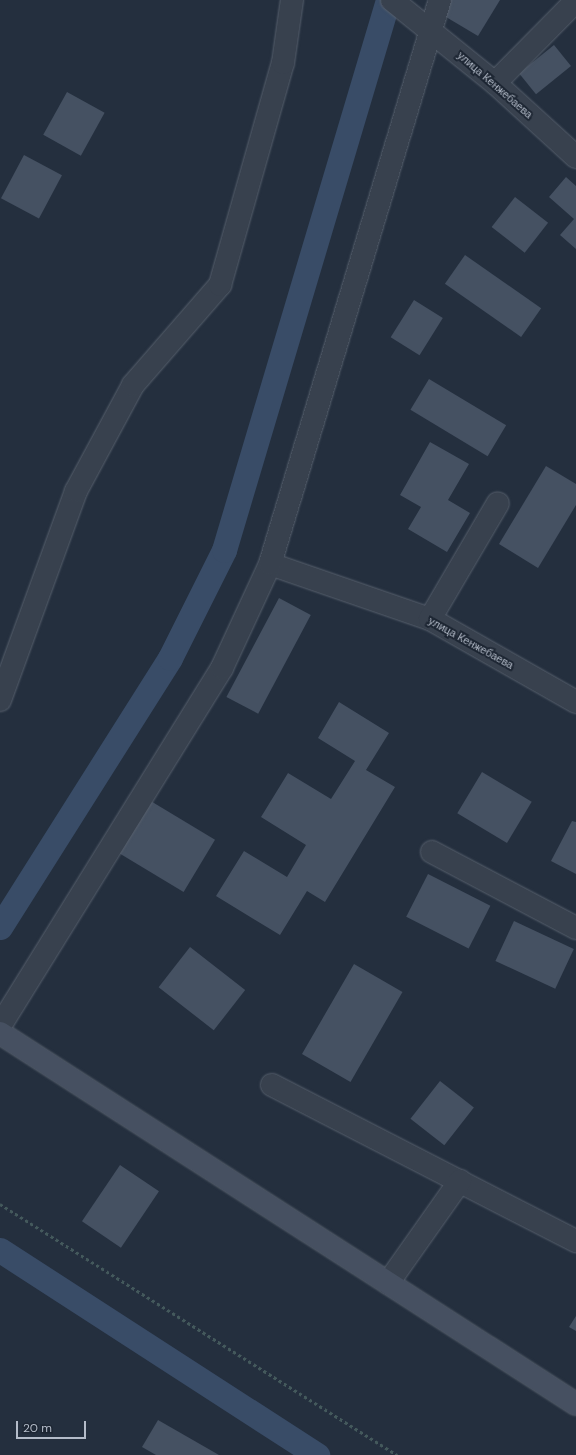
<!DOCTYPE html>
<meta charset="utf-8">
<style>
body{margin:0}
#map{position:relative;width:576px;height:1455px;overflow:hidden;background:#242f3e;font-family:"DM Sans",sans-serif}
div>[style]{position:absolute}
.canal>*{height:25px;margin:-12.5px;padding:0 12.5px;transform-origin:12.5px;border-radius:12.5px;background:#394c67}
.building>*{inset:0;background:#455162;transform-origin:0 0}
.path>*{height:2.5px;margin-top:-1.25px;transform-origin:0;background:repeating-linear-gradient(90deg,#44595c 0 3px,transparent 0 6px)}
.roads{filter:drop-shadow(0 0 1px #565f6c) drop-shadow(0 0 1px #565f6c)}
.street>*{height:22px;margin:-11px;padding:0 11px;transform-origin:11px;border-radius:11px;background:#38414e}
.secondary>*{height:22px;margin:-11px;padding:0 11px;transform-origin:11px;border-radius:11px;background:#465061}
span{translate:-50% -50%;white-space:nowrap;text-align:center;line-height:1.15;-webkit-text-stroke:4px #1d2633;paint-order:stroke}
.street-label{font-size:11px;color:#b4bcc9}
.scale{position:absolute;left:16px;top:1421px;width:70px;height:18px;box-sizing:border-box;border:2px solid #b4bcc9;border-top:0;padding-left:5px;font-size:12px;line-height:14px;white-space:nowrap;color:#b4bcc9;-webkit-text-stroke:3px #1d2633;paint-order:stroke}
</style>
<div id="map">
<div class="canal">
<i style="left:0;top:927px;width:318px;rotate:-57.7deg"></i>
<i style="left:170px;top:658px;width:121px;rotate:-63.4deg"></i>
<i style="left:224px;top:550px;width:574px;rotate:-73.4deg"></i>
<i style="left:0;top:1250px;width:378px;rotate:32.9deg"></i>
</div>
<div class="building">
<i style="clip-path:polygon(449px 0,500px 0,478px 36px,441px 14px)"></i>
<i style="left:554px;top:45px;width:27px;height:45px;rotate:51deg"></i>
<i style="left:67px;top:92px;width:43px;height:49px;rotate:29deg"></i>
<i style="left:24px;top:155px;width:43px;height:49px;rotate:28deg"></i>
<i style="clip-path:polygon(566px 177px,576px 186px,576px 249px,560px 235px,574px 219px,549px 197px)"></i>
<i style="left:515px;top:197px;width:42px;height:38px;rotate:38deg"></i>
<i style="left:465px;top:255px;width:93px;height:35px;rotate:35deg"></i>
<i style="left:414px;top:300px;width:34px;height:44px;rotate:32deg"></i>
<i style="left:429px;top:379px;width:90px;height:36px;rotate:31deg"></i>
<i style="clip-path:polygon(430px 442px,469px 464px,448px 500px,470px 513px,447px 552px,408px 529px,421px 507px,400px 495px)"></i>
<i style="clip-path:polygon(546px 466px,576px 484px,576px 505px,538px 568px,499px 544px)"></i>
<i style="left:279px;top:598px;width:36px;height:112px;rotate:28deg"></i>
<i style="clip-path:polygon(339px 702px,389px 733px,366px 770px,395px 787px,325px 902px,307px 891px,280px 935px,216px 896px,244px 851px,287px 877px,306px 845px,261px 817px,288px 773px,331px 799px,355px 761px,318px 738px)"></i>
<i style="left:482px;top:772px;width:58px;height:48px;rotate:31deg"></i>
<i style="left:149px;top:800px;width:77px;height:61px;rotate:31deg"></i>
<i style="clip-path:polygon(572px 821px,576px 822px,576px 874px,551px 861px)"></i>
<i style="left:428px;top:874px;width:70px;height:48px;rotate:27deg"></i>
<i style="left:514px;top:921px;width:66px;height:44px;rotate:25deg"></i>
<i style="left:190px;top:947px;width:70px;height:51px;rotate:38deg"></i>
<i style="left:354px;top:964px;width:56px;height:104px;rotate:30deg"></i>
<i style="left:440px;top:1081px;width:43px;height:48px;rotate:38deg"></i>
<i style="left:120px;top:1165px;width:47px;height:68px;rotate:34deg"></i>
<i style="clip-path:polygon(576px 1316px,576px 1331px,569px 1327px)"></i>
<i style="clip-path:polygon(158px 1420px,219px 1455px,156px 1455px,142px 1447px)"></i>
</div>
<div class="path">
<i style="left:0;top:1204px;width:470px;rotate:32.3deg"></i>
</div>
<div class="roads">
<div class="street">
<i style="left:392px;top:0;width:132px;rotate:38.9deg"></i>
<i style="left:495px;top:83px;width:110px;rotate:42.4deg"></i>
<i style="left:495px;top:83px;width:115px;rotate:-45.4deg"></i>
<i style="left:270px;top:564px;width:169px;rotate:19deg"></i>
<i style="left:430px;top:619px;width:168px;rotate:29.6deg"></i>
<i style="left:430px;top:619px;width:134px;rotate:-59.6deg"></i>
<i style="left:0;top:700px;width:222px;rotate:-70deg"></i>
<i style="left:76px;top:491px;width:120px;rotate:-61.7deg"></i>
<i style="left:133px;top:385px;width:133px;rotate:-49deg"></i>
<i style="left:220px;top:285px;width:231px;rotate:-74.2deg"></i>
<i style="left:283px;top:63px;width:64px;rotate:-81.9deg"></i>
<i style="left:432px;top:852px;width:163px;rotate:27.8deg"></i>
<i style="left:0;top:1026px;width:421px;rotate:-58.2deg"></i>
<i style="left:222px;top:668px;width:115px;rotate:-65.2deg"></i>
<i style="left:270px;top:564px;width:589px;rotate:-73.23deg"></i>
<i style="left:272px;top:1085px;width:342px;rotate:27.2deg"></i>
<i style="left:388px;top:1283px;width:125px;rotate:-54.8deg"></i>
</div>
<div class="secondary">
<i style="left:0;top:1033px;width:685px;rotate:32.79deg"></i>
</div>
</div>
<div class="street-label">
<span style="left:495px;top:85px;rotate:41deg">улица Кенжебаева</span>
<span style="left:471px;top:643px;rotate:29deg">улица Кенжебаева</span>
</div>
<div class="scale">20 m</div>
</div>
